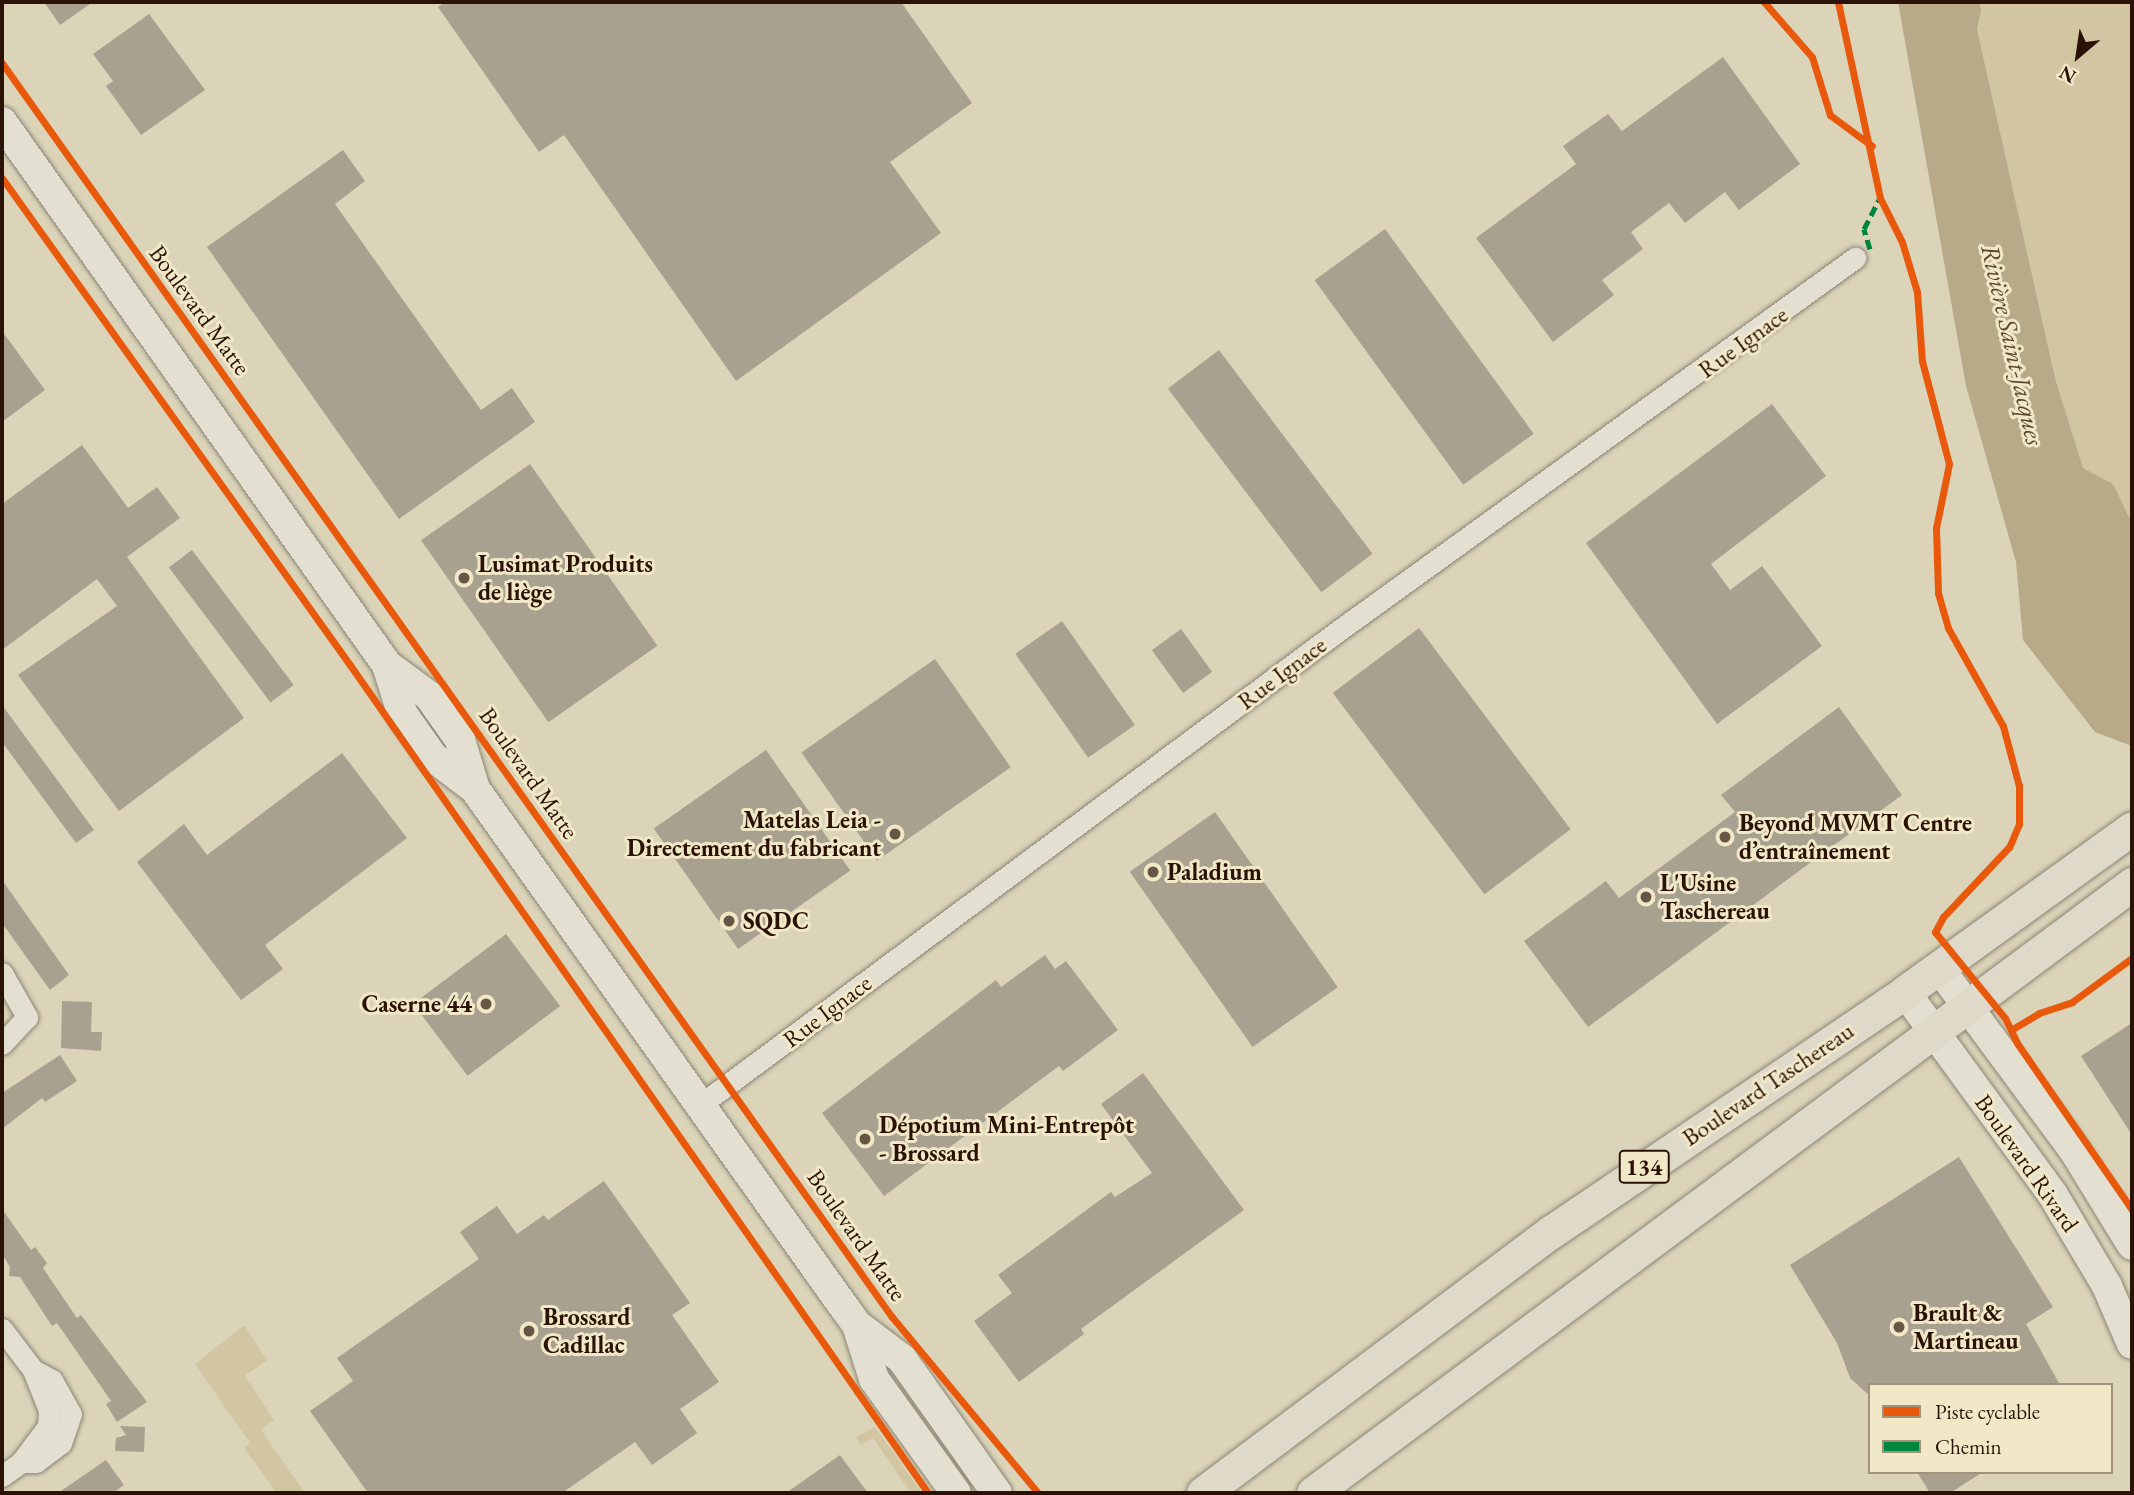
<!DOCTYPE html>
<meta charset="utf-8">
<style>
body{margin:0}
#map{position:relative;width:2134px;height:1495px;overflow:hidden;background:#dbd4b9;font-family:"EB Garamond",serif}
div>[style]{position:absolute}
.green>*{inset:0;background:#d1c6a1}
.water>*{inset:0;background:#b8a988}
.building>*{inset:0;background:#a8a18f;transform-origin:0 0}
.roads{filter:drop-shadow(0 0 2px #8c8575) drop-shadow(0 0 2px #8c8575)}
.street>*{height:21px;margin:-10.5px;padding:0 10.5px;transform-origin:10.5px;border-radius:10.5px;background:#e3dfd1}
.secondary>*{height:30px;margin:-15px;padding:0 15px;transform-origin:15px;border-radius:15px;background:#e3dfd1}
.primary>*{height:33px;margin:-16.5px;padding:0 16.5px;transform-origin:16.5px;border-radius:16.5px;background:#ded9c9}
.quiet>*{height:5px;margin-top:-2.5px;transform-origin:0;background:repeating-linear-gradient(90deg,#00873e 0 10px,transparent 0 15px)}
.cycleway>*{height:7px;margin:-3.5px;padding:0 3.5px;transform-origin:3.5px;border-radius:3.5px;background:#e8590c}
.dots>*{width:19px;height:19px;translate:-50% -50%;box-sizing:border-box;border:4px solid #f1e8c8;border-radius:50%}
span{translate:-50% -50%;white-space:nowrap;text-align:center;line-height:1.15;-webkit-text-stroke:6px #f1e8c8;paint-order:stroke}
.shield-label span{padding:2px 5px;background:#f1e8c8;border:2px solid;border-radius:5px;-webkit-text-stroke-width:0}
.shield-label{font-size:23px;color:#2a1207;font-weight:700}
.street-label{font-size:24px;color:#2a1207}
.poi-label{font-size:24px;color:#2a1207;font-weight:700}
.left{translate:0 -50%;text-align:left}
.right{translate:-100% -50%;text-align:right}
.water-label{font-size:26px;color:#5d4732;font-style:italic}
.frame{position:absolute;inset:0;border:4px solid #2a1207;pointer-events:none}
.legend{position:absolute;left:1868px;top:1383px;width:245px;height:91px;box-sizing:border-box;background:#f1e8c8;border:2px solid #a1927b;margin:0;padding:9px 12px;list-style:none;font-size:21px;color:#2a1207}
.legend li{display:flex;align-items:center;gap:14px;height:35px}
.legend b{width:35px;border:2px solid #a1927b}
.north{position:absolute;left:2043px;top:21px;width:70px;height:70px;-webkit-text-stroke:5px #f1e8c8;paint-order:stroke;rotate:209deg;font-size:19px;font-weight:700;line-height:28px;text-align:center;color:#2a1207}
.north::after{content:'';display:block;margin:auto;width:24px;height:32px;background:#2a1207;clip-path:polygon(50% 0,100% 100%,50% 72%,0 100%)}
</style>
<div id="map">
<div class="green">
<i style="clip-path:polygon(1979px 2px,2132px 2px,2132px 523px,2113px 484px,2083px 468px,2055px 378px,1977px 29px)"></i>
<i style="clip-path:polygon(244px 1325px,267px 1360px,245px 1376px,274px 1420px,261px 1430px,305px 1493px,277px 1493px,244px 1448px,250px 1443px,195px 1364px)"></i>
<i style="clip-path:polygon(875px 1427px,922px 1493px,911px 1493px,873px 1438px,861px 1445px,856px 1437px)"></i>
</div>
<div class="water">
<i style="clip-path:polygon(1898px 2px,1979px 2px,1981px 10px,1977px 29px,2055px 378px,2083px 468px,2113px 484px,2132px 523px,2132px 746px,2095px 732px,2023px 640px,2016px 562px,1966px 386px)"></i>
</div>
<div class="building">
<i style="clip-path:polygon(44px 2px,93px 2px,60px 25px)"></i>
<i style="clip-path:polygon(445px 2px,901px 2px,972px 103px,890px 162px,941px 233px,736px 381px,564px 135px,539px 152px,438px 7px)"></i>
<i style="clip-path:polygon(149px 14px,205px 90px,141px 135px,106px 86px,113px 81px,93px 54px)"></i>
<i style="clip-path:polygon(1723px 57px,1800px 164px,1739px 210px,1725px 192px,1685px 223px,1669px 203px,1631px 232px,1643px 249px,1602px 280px,1614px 295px,1553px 342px,1476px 238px,1576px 164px,1563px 146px,1608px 114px,1622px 131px)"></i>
<i style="clip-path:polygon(343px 150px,365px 181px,335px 204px,481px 410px,512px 388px,535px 422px,399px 519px,207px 247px)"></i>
<i style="left:1385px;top:229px;width:253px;height:87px;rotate:54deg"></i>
<i style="clip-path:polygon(2px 331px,45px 390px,2px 422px)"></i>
<i style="left:1219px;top:350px;width:255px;height:64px;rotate:53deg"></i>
<i style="clip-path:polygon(1772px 404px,1826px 476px,1711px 564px,1730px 590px,1762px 566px,1822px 646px,1717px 724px,1586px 543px)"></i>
<i style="clip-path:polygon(82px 445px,128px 508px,157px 487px,180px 518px,127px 557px,244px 718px,119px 811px,18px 675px,117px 606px,97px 579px,2px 650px,2px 504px)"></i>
<i style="left:530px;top:464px;width:222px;height:133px;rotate:55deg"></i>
<i style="left:192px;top:550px;width:169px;height:29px;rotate:53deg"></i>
<i style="left:1062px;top:621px;width:127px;height:57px;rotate:55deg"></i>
<i style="left:1419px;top:628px;width:252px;height:108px;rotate:53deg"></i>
<i style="left:1181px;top:629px;width:53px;height:36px;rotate:54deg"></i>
<i style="left:935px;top:659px;width:132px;height:163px;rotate:55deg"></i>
<i style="clip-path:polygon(2px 705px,94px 830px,76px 843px,2px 742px)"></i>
<i style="clip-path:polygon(1839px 707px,1902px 795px,1588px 1027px,1524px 941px,1606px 881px,1619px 898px,1735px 812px,1721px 795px)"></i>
<i style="left:766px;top:750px;width:147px;height:137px;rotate:55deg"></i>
<i style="clip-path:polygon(342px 753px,407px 838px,265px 945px,283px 969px,241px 1000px,137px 862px,184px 824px,207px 855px)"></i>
<i style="left:1215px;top:812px;width:214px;height:104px;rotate:55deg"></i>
<i style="clip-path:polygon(2px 880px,69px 975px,50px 990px,2px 923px)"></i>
<i style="left:506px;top:934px;width:90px;height:116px;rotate:53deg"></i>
<i style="clip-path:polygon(1045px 955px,1055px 969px,1066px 961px,1118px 1030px,1063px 1071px,1059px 1066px,884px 1196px,822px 1113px,996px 980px,1001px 987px)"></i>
<i style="clip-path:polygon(62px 1001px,92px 1002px,91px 1032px,102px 1032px,101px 1051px,61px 1048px)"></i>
<i style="clip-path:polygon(2132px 1023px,2132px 1135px,2081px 1056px)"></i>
<i style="clip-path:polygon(60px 1055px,77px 1081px,45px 1102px,42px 1098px,2px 1129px,2px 1093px)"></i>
<i style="clip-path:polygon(1143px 1073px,1244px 1210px,1081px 1329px,1084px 1334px,1019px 1382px,974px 1321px,1012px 1293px,998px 1275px,1111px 1192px,1115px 1197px,1152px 1173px,1101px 1104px)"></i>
<i style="clip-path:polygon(1959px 1157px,2053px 1307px,2026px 1324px,2060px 1385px,1870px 1385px,1870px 1396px,1850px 1378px,1837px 1343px,1790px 1265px)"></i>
<i style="clip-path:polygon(604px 1181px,690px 1303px,672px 1315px,719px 1382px,680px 1409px,697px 1433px,652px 1465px,635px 1442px,562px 1493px,368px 1493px,310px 1411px,353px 1381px,337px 1358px,479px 1259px,460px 1232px,497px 1206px,517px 1234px,544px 1215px,548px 1220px)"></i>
<i style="clip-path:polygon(2px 1209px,31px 1250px,35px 1247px,47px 1263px,43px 1268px,77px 1318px,81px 1315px,147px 1402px,117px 1422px,106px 1404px,111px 1401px,57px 1323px,52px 1326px,20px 1277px,9px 1276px,10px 1267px,2px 1254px)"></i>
<i style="clip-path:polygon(120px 1426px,145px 1427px,144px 1452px,115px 1451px,116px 1438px,126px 1435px)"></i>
<i style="clip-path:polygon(840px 1455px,868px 1493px,786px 1493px)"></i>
<i style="clip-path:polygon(106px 1460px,124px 1485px,113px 1493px,58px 1493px)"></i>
<i style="clip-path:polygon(1917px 1472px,1983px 1472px,1950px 1493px,1930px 1493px)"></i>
</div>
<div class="roads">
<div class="street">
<i style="left:2px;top:973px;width:51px;rotate:60.4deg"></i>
<i style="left:27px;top:1017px;width:37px;rotate:133deg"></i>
<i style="left:700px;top:1105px;width:795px;rotate:-36.61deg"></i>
<i style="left:1338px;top:631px;width:638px;rotate:-35.81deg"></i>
<i style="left:2px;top:1329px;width:51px;rotate:52.9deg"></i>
<i style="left:33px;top:1370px;width:21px;rotate:28deg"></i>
<i style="left:52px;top:1380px;width:39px;rotate:61deg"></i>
<i style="left:71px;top:1414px;width:31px;rotate:109deg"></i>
<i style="left:61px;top:1443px;width:31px;rotate:143deg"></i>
<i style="left:36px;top:1462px;width:15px;rotate:180deg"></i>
<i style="left:2px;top:1476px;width:24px;rotate:-36deg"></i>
<i style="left:21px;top:1462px;width:45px;rotate:-53.1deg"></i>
<i style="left:48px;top:1426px;width:16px;rotate:-86deg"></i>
<i style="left:49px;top:1410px;width:43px;rotate:-111.8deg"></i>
</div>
<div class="secondary">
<i style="left:2px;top:122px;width:666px;rotate:54.66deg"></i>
<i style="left:387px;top:665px;width:52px;rotate:36.4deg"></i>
<i style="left:429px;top:696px;width:54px;rotate:54.8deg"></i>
<i style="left:460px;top:740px;width:51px;rotate:73deg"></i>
<i style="left:387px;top:665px;width:50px;rotate:72.6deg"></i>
<i style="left:402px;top:713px;width:54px;rotate:54.8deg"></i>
<i style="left:433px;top:757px;width:53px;rotate:37.3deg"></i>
<i style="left:475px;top:789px;width:636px;rotate:54.54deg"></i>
<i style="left:844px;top:1307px;width:22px;rotate:54deg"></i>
<i style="left:857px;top:1325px;width:57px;rotate:72.5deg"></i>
<i style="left:874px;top:1379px;width:140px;rotate:54.3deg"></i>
<i style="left:1939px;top:968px;width:229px;rotate:53.5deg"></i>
<i style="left:2075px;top:1152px;width:109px;rotate:58.5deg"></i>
<i style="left:1905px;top:992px;width:251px;rotate:53.9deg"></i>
<i style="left:2053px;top:1195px;width:106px;rotate:59.3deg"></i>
<i style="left:2107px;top:1286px;width:63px;rotate:66.7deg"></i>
<i style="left:857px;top:1325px;width:56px;rotate:37.1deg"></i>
<i style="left:902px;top:1359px;width:164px;rotate:54.7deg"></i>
</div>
<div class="primary">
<i style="left:1203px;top:1493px;width:435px;rotate:-36.9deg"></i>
<i style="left:1551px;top:1232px;width:428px;rotate:-34.1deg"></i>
<i style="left:1905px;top:992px;width:280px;rotate:-35.8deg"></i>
<i style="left:1313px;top:1493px;width:1021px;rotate:-36.63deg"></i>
</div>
</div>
<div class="quiet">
<i style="left:1870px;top:249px;width:21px;rotate:-107deg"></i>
<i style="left:1864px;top:229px;width:35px;rotate:-63deg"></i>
</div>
<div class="cycleway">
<i style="left:1764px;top:2px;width:73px;rotate:48.9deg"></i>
<i style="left:1812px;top:57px;width:61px;rotate:72.8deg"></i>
<i style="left:1830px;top:115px;width:52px;rotate:36.4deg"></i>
<i style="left:1838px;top:2px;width:200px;rotate:77.9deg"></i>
<i style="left:1880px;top:198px;width:49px;rotate:63.4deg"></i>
<i style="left:1902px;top:242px;width:52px;rotate:73.3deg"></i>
<i style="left:1917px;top:292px;width:69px;rotate:85.9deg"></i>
<i style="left:1922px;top:361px;width:106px;rotate:75.3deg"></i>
<i style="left:1949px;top:464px;width:65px;rotate:101.5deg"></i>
<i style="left:1936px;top:528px;width:65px;rotate:88.2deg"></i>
<i style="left:1938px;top:593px;width:36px;rotate:74deg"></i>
<i style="left:1948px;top:628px;width:112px;rotate:60.7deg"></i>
<i style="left:2003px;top:726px;width:62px;rotate:75.1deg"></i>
<i style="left:2019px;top:786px;width:38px;rotate:90deg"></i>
<i style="left:2019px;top:824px;width:25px;rotate:113deg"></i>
<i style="left:2009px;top:847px;width:96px;rotate:133.3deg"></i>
<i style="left:1943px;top:917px;width:17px;rotate:118deg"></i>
<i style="left:1935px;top:932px;width:111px;rotate:50.9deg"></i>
<i style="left:2005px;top:1018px;width:28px;rotate:64deg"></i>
<i style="left:2017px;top:1043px;width:203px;rotate:55.4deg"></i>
<i style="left:2px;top:63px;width:1538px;rotate:54.64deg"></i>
<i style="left:892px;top:1317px;width:229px;rotate:50.3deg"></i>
<i style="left:2px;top:178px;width:599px;rotate:54.45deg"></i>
<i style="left:350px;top:665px;width:1010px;rotate:55.08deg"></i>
<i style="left:2011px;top:1030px;width:33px;rotate:-31deg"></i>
<i style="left:2039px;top:1013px;width:35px;rotate:-18deg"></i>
<i style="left:2072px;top:1002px;width:74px;rotate:-36.3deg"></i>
</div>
<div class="dots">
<i style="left:464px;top:578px;background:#685645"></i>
<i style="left:895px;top:834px;background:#685645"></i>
<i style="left:1725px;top:837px;background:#685645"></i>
<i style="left:1153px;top:872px;background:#685645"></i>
<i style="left:1646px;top:897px;background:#685645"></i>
<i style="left:729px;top:921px;background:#685645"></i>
<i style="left:486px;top:1004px;background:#685645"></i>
<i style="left:865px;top:1139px;background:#685645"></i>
<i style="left:1899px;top:1327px;background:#685645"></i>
<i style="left:529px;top:1331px;background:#685645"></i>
</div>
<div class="shield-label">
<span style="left:1644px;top:1167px">134</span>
</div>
<div class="street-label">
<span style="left:200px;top:310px;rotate:54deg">Boulevard Matte</span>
<span style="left:1743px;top:342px;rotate:-36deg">Rue Ignace</span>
<span style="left:1282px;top:673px;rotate:-37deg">Rue Ignace</span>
<span style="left:529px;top:773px;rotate:55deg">Boulevard Matte</span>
<span style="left:827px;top:1011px;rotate:-37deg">Rue Ignace</span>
<span style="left:1768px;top:1084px;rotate:-34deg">Boulevard Taschereau</span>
<span style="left:2027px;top:1163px;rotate:55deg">Boulevard Rivard</span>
<span style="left:857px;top:1235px;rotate:55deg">Boulevard Matte</span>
</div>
<div class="poi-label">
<span class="left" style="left:478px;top:578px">Lusimat Produits<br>de liège</span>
<span class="right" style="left:881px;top:834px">Matelas Leia -<br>Directement du fabricant</span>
<span class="left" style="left:1739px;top:837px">Beyond MVMT Centre<br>d’entraînement</span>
<span class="left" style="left:1167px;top:872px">Paladium</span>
<span class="left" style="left:1660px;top:897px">L'Usine<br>Taschereau</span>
<span class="left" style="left:743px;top:921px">SQDC</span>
<span class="right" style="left:472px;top:1004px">Caserne 44</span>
<span class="left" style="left:879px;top:1139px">Dépotium Mini-Entrepôt<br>- Brossard</span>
<span class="left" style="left:1913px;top:1327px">Brault &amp;<br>Martineau</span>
<span class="left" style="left:543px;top:1331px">Brossard<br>Cadillac</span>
</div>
<div class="water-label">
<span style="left:2012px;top:345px;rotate:77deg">Rivière Saint-Jacques</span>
</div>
<div class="frame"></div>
<ul class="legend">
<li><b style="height:9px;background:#e8590c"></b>Piste cyclable</li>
<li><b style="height:9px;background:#00873e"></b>Chemin</li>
</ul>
<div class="north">N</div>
</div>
